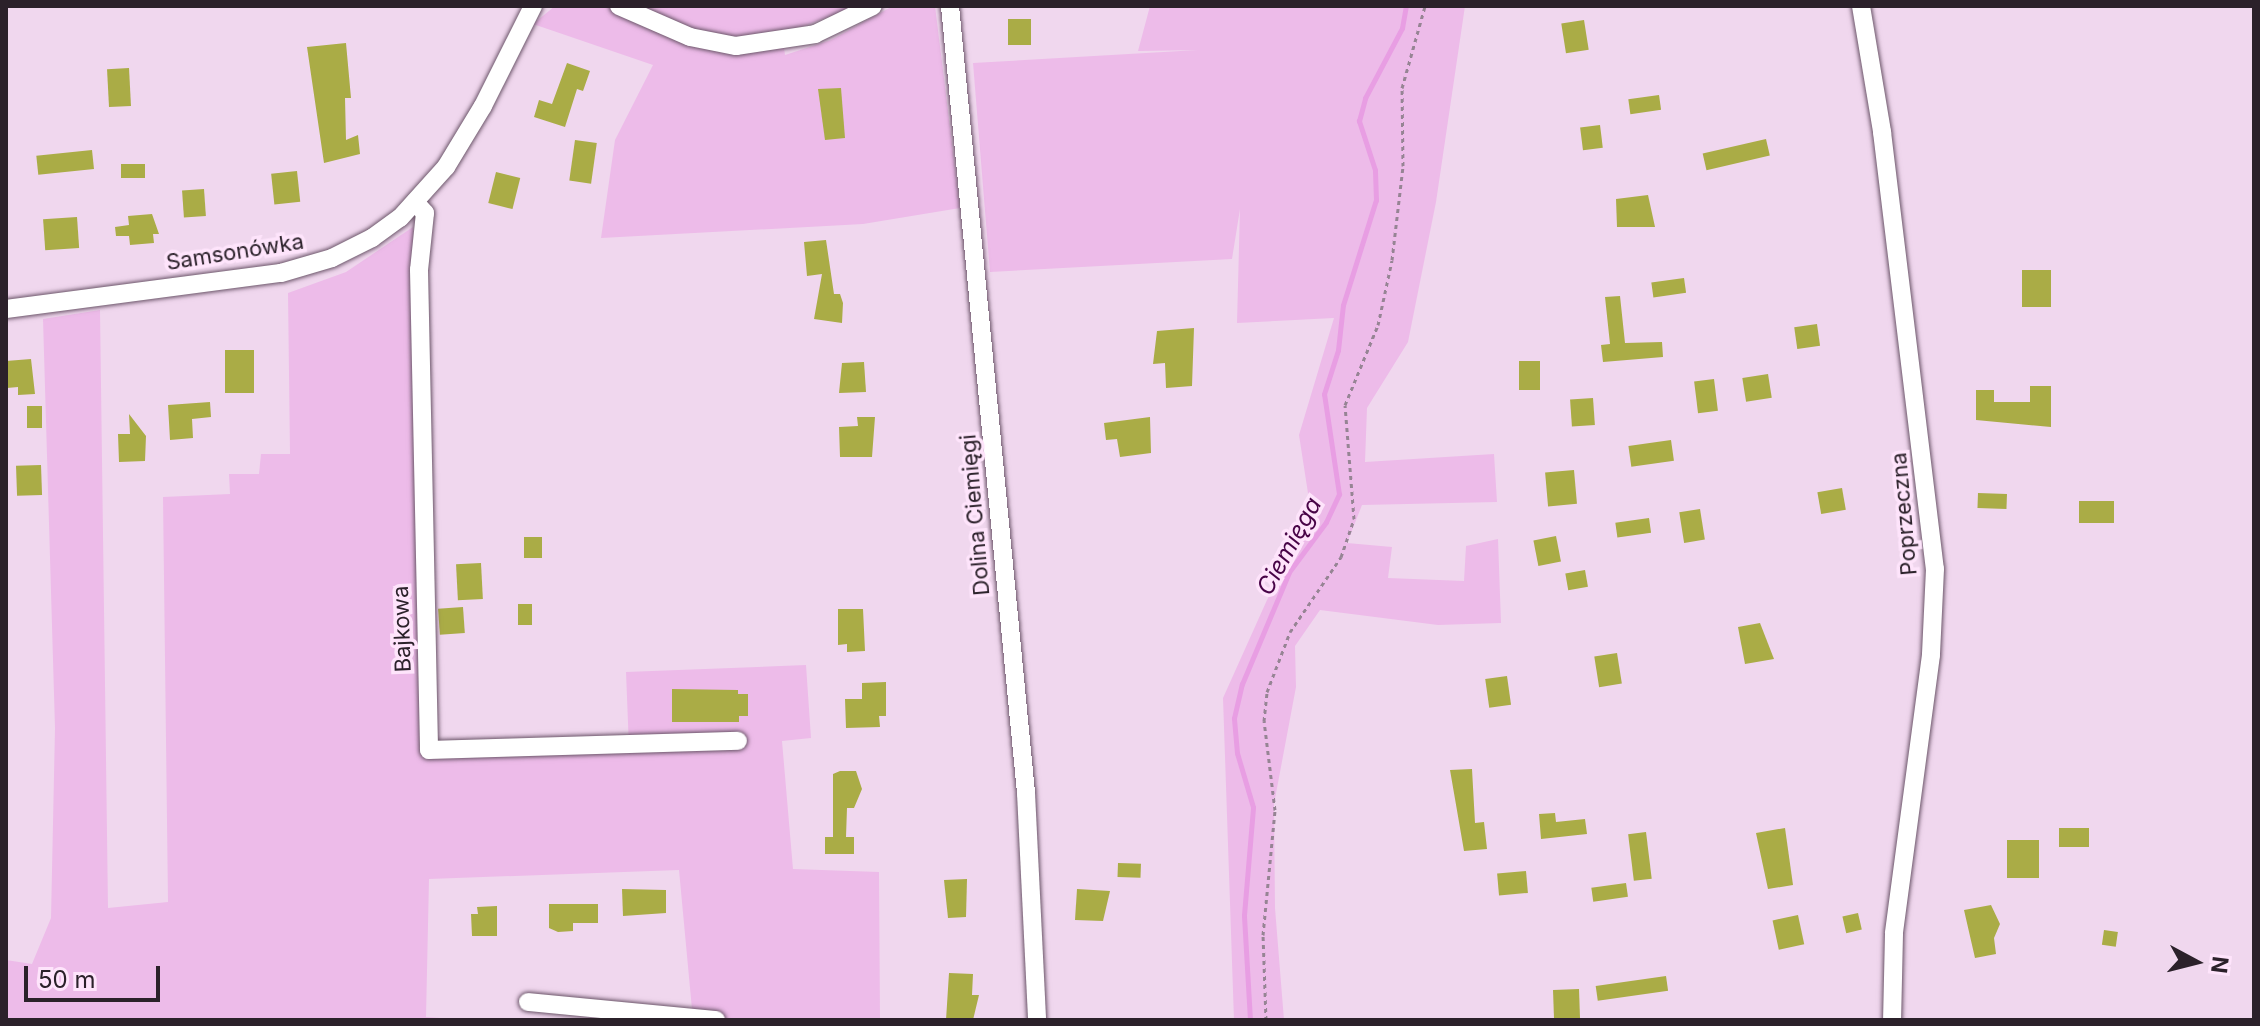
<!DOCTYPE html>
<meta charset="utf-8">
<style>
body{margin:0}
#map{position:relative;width:2260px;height:1026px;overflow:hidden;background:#f0d7ee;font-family:Inter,sans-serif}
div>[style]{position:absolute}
.green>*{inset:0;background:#edbbe9}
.stream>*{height:5px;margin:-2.5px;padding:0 2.5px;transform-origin:2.5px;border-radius:2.5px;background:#e89ee3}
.building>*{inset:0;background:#aaac46;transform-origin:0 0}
.path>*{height:3px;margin-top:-1.5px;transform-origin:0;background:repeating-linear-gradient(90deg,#968494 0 4px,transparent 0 8px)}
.roads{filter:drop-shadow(0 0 2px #6c566a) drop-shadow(0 0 2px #6c566a)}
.minor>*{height:18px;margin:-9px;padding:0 9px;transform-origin:9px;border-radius:9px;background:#fff}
span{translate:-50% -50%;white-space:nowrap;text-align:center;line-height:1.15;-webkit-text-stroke:7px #fee4fb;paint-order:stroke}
.street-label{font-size:22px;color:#2b212a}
.water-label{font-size:24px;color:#480447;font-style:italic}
.frame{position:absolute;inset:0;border:8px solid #2b212a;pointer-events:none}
.north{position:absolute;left:2156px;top:922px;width:80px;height:80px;-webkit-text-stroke:6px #fee4fb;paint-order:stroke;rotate:97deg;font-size:22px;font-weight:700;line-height:32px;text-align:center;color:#2b212a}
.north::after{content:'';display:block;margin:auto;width:28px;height:36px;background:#2b212a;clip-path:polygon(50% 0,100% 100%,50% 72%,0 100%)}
.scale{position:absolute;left:24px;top:966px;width:136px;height:36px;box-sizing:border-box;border:4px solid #2b212a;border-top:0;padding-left:10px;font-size:24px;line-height:28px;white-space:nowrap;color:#2b212a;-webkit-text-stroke:6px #fee4fb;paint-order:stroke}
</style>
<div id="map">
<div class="green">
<i style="clip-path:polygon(555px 6px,858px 6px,782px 34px,785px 55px,831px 40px,893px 6px,935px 6px,960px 208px,863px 224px,601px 238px,615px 140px,653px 65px,533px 24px)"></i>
<i style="clip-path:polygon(1150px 6px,1465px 6px,1436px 202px,1408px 342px,1367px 408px,1365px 462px,1494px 454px,1497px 502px,1362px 505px,1347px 543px,1392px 547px,1388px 578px,1464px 581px,1466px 546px,1498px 539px,1501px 623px,1438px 625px,1320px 610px,1295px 646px,1296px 687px,1274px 804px,1275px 908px,1284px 1020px,1234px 1020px,1223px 698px,1267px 600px,1312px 519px,1299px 435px,1334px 318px,1237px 323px,1240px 209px,1232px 259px,990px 272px,973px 63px,1198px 50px,1138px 51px)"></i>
<i style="clip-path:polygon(413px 227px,424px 755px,629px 748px,626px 672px,806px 665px,811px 738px,782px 741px,793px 869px,879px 872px,880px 1020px,693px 1020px,679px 870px,429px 879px,426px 1017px,470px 1020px,6px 1020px,6px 960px,32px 964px,51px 918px,55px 728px,43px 319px,100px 310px,108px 908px,168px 902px,163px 497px,230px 494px,229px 474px,259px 474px,261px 454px,290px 454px,288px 293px,346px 272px)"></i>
</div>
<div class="stream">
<i style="left:1250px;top:1020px;width:105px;rotate:-93.3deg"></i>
<i style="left:1244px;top:915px;width:108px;rotate:-85.2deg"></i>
<i style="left:1253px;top:807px;width:56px;rotate:-106.5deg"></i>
<i style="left:1237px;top:753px;width:35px;rotate:-95deg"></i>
<i style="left:1234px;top:718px;width:35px;rotate:-77deg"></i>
<i style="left:1242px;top:684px;width:121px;rotate:-67.2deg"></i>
<i style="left:1289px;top:572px;width:62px;rotate:-53.5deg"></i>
<i style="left:1326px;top:522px;width:31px;rotate:-65deg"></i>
<i style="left:1339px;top:494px;width:101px;rotate:-98.5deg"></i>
<i style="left:1324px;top:394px;width:46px;rotate:-72.3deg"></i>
<i style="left:1338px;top:350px;width:45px;rotate:-83.7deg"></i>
<i style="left:1343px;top:305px;width:110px;rotate:-72.6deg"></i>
<i style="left:1376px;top:200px;width:30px;rotate:-92deg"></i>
<i style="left:1375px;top:170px;width:52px;rotate:-108.1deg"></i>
<i style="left:1359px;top:121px;width:24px;rotate:-75deg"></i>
<i style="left:1365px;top:98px;width:79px;rotate:-62.1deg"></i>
<i style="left:1402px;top:28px;width:22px;rotate:-80deg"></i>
</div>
<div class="building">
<i style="left:1008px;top:19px;width:23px;height:26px"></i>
<i style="left:1584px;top:20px;width:30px;height:23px;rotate:81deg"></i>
<i style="clip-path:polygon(346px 43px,351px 98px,345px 98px,346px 140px,358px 135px,360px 154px,324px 163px,307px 47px)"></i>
<i style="clip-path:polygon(567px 63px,590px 71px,583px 91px,577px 89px,565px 127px,534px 117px,539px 100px,552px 104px)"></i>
<i style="left:129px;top:68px;width:38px;height:22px;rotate:87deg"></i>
<i style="clip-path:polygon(841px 88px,845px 138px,825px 140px,818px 89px)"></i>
<i style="left:1659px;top:95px;width:15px;height:31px;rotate:82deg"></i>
<i style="left:1600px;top:125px;width:23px;height:20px;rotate:83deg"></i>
<i style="left:1766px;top:139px;width:17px;height:65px;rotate:77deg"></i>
<i style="left:575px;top:140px;width:22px;height:41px;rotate:8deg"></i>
<i style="left:92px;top:150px;width:19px;height:56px;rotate:84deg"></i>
<i style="left:145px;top:164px;width:14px;height:24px;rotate:90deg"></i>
<i style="left:297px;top:171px;width:31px;height:26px;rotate:84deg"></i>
<i style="left:496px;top:172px;width:25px;height:32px;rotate:14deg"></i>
<i style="left:204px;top:189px;width:27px;height:22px;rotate:86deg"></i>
<i style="clip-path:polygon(1648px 195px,1655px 227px,1617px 227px,1616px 199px)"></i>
<i style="clip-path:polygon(152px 214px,159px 234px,153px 234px,154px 243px,130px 245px,129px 236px,116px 236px,115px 227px,129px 225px,128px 216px)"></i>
<i style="left:77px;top:217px;width:31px;height:34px;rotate:86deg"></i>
<i style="clip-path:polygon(826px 240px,834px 294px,840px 294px,843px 303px,842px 323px,814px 319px,822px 274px,807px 276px,804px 242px)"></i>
<i style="left:2022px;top:270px;width:29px;height:37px"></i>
<i style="left:1684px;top:278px;width:15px;height:33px;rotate:82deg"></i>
<i style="clip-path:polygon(1620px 296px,1625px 343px,1662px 342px,1663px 357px,1603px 362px,1601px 345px,1610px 344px,1605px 297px)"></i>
<i style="left:1817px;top:324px;width:22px;height:23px;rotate:82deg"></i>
<i style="clip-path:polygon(1194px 328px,1192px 386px,1166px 388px,1165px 363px,1153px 364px,1157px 331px)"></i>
<i style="left:225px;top:350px;width:29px;height:43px"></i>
<i style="clip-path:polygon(31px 359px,35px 394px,18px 395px,18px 387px,7px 388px,6px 361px)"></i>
<i style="left:1519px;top:361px;width:21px;height:29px"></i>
<i style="clip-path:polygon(864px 362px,866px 392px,839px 393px,842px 363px)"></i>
<i style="left:1768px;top:374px;width:24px;height:26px;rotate:81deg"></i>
<i style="left:1714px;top:379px;width:32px;height:20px;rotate:83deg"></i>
<i style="clip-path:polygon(2030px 386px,2051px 386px,2051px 427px,1976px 420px,1976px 390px,1994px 390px,1994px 402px,2030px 402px)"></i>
<i style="left:1593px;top:398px;width:27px;height:23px;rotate:86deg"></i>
<i style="clip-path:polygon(210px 402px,211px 417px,192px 419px,193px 438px,170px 440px,168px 405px)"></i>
<i style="left:27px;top:406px;width:15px;height:22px"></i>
<i style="clip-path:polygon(129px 414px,146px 436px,145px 461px,119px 462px,118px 434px,130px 434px)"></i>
<i style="clip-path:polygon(857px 417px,875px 417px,872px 457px,840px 457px,839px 427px,858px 426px)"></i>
<i style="clip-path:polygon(1150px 417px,1151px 453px,1120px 457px,1117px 439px,1106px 440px,1104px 423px)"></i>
<i style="left:1671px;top:440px;width:21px;height:43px;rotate:82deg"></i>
<i style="left:41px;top:465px;width:30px;height:25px;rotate:88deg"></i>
<i style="left:1574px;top:470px;width:34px;height:29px;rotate:85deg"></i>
<i style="left:1842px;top:488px;width:22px;height:25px;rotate:80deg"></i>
<i style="left:1978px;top:493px;width:29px;height:15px;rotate:2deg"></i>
<i style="left:2079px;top:501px;width:35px;height:22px"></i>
<i style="left:1700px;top:509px;width:31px;height:21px;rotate:81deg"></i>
<i style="left:1649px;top:518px;width:15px;height:34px;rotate:82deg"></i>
<i style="left:1556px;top:536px;width:26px;height:23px;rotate:79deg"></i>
<i style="left:542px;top:537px;width:21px;height:18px;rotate:90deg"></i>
<i style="left:481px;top:563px;width:36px;height:25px;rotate:87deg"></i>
<i style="left:1585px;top:570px;width:17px;height:20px;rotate:80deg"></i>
<i style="left:518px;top:604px;width:14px;height:21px"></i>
<i style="left:463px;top:607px;width:26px;height:25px;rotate:86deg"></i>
<i style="clip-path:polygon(838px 609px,863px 609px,865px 651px,847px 652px,847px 644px,838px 645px)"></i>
<i style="clip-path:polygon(1760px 623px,1774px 659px,1745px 664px,1738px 627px)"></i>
<i style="left:1617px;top:653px;width:31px;height:23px;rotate:81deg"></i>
<i style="left:1507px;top:676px;width:29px;height:22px;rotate:82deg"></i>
<i style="clip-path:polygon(886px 682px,886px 716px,879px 716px,880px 727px,846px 728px,845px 699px,862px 699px,862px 683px)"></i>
<i style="clip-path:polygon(672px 689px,738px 690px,738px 694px,748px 694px,748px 716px,739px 716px,739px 722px,672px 722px)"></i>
<i style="clip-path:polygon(1472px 769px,1475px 823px,1484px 822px,1487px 849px,1464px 851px,1450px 770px)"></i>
<i style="clip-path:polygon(840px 771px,856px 771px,862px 789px,854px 808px,847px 808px,846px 837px,854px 837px,854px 854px,825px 854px,825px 837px,833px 837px,833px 774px)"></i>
<i style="clip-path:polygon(1555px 813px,1556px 822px,1585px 819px,1587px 834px,1541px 839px,1539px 814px)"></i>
<i style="clip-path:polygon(1785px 828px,1793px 885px,1768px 889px,1756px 833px)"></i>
<i style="left:2089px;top:828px;width:19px;height:30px;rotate:90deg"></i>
<i style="left:1646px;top:832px;width:47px;height:18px;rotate:83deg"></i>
<i style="left:2007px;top:840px;width:32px;height:38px"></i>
<i style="left:1118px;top:863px;width:23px;height:14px;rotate:2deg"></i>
<i style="left:1526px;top:871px;width:22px;height:29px;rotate:85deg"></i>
<i style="clip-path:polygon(967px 879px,966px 917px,948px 918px,944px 880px)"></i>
<i style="left:1626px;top:883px;width:14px;height:35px;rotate:82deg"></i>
<i style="clip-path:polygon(622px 889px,666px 890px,666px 913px,623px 916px)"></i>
<i style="clip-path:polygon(1077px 889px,1110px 891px,1103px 921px,1075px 920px)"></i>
<i style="clip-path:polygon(549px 904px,598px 904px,598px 923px,573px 923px,573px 931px,558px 932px,549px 928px)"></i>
<i style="clip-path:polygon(1991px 905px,2000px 924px,1994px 938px,1996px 954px,1975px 958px,1964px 910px)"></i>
<i style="clip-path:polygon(497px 906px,497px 936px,472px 936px,471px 914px,478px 914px,477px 907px)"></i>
<i style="left:1858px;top:913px;width:17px;height:16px;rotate:77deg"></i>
<i style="left:1798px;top:915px;width:30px;height:26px;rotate:78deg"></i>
<i style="left:2104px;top:930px;width:14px;height:15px;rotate:8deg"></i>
<i style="clip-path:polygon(949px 973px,973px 974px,972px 995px,979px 995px,973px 1020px,946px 1020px)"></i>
<i style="left:1666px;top:976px;width:15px;height:71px;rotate:82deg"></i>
<i style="left:1579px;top:989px;width:29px;height:26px;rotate:88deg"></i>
</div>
<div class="path">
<i style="left:1266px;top:1020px;width:85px;rotate:-92deg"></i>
<i style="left:1263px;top:935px;width:126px;rotate:-84.5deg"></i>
<i style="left:1275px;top:810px;width:90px;rotate:-97deg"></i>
<i style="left:1264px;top:721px;width:29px;rotate:-84deg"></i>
<i style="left:1267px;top:692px;width:64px;rotate:-69deg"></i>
<i style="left:1290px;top:632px;width:91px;rotate:-55.8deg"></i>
<i style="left:1341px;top:557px;width:40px;rotate:-71.1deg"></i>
<i style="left:1354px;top:519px;width:114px;rotate:-94.5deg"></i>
<i style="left:1345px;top:405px;width:87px;rotate:-67.6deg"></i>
<i style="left:1378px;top:325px;width:66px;rotate:-77.8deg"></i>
<i style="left:1392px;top:260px;width:95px;rotate:-83.3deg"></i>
<i style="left:1403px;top:166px;width:78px;rotate:-90.7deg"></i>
<i style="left:1402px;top:88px;width:85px;rotate:-74.3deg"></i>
</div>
<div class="roads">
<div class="minor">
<i style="left:619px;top:6px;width:77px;rotate:23.6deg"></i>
<i style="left:690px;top:37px;width:47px;rotate:11.1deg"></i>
<i style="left:736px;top:46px;width:80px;rotate:-8.6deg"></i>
<i style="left:815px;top:34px;width:64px;rotate:-25.8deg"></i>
<i style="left:950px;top:6px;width:791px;rotate:84.48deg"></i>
<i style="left:1026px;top:793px;width:227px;rotate:87.2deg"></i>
<i style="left:1861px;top:6px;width:128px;rotate:80.5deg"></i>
<i style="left:1882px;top:132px;width:440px;rotate:83.1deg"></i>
<i style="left:1935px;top:569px;width:86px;rotate:92.7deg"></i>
<i style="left:1931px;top:655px;width:281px;rotate:97.6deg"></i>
<i style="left:1894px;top:934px;width:86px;rotate:91.3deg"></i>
<i style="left:415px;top:202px;width:15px;rotate:48deg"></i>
<i style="left:425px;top:213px;width:57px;rotate:96deg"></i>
<i style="left:419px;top:270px;width:480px;rotate:88.8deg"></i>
<i style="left:429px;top:750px;width:309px;rotate:-1.7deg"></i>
<i style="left:6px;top:309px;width:277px;rotate:-7.5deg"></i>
<i style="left:281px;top:273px;width:53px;rotate:-16.4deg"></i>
<i style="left:332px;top:258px;width:45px;rotate:-26.6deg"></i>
<i style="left:372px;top:238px;width:34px;rotate:-36deg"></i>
<i style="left:400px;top:218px;width:69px;rotate:-48deg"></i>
<i style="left:446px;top:167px;width:71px;rotate:-58.8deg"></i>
<i style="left:483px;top:106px;width:112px;rotate:-63.4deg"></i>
<i style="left:528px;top:1002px;width:189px;rotate:5.5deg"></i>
</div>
</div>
<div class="street-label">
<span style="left:235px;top:252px;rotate:-9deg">Samsonówka</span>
<span style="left:1904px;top:514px;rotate:-95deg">Poprzeczna</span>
<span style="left:975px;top:515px;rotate:-95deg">Dolina Ciemięgi</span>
<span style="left:402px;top:629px;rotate:-92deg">Bajkowa</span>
</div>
<div class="water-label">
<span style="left:1289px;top:546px;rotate:-61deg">Ciemięga</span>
</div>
<div class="frame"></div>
<div class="north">N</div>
<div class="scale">50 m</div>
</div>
